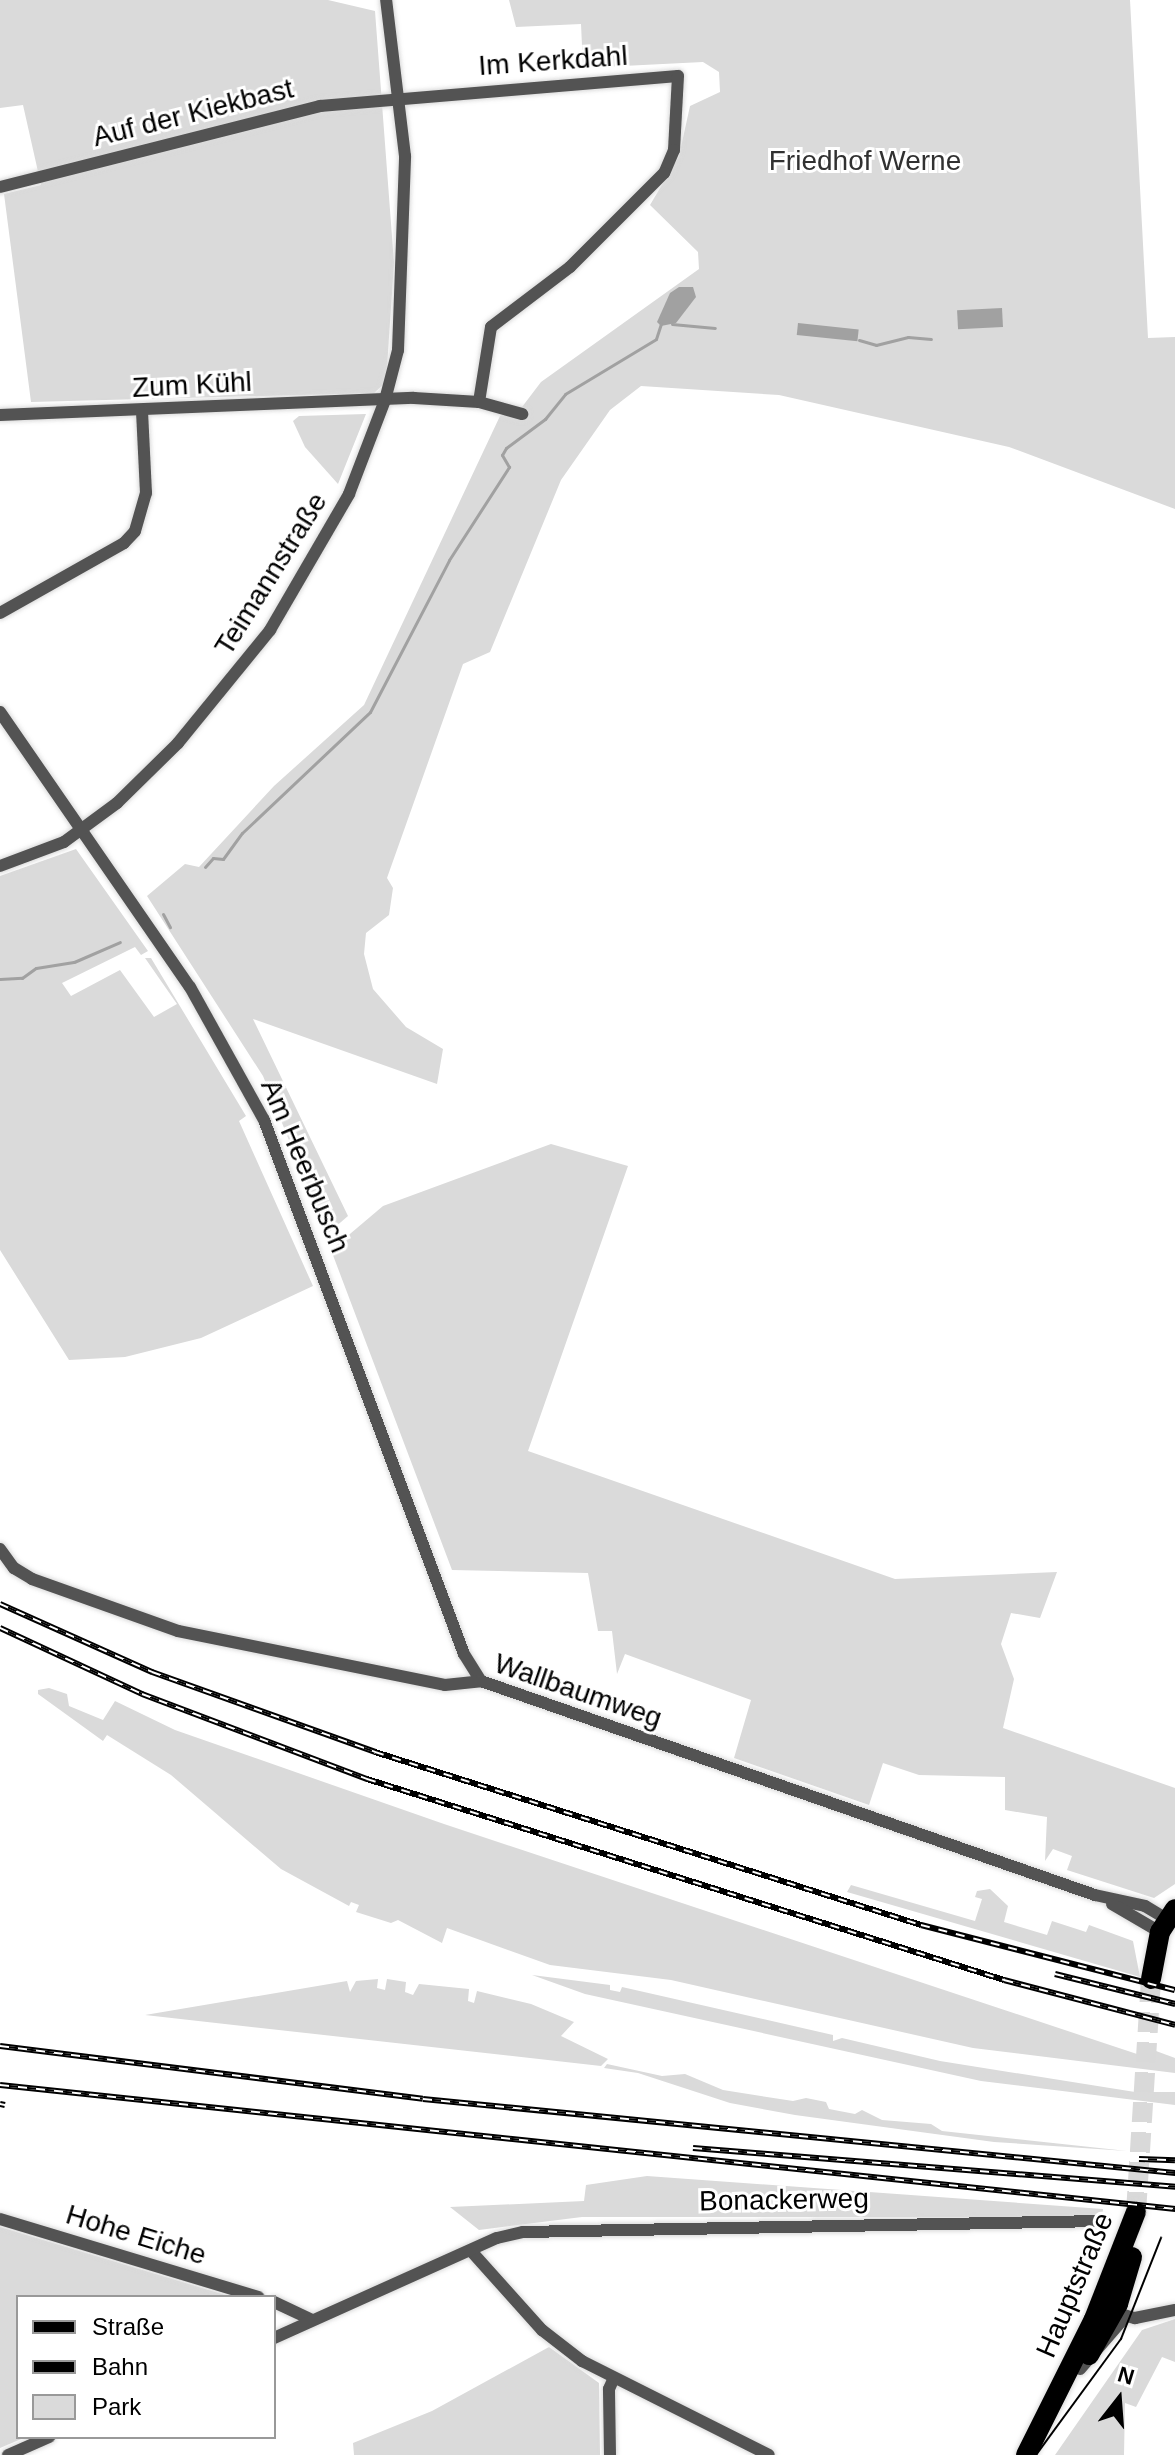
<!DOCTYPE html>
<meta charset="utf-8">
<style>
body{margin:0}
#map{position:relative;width:1175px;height:2455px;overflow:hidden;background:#fff;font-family:Arial,sans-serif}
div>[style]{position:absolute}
.green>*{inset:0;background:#dadada}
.water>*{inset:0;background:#a1a1a1;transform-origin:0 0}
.stream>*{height:3px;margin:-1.5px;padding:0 1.5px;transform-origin:1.5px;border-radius:1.5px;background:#a1a1a1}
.primary-tunnel>*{height:20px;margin-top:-10px;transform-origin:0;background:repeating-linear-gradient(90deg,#d9d9d9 0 20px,transparent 0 30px)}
.roads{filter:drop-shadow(0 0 2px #dbdbdb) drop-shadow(0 0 2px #dbdbdb)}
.minor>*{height:12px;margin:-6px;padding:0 6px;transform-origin:6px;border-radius:6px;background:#535353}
.primary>*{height:20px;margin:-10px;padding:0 10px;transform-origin:10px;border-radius:10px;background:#000}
.tram>*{height:2px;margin:-1px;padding:0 1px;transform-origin:1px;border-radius:1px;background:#000}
.rail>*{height:6px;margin-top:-3px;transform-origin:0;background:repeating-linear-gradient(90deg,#fff 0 9px,#000 0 18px);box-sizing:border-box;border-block:2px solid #000}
span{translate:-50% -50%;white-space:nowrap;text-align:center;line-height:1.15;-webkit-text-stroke:6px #fff;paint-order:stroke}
.street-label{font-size:28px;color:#000}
.park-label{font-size:28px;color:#313131}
.legend{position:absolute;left:16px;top:2295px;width:260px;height:144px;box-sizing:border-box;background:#fff;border:2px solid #999;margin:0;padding:10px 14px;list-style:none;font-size:24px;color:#000}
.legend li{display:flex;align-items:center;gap:16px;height:40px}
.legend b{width:40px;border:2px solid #999}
.north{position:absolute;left:1079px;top:2359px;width:80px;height:80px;-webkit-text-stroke:6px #fff;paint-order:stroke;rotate:17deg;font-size:22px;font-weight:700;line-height:32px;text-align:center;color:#000}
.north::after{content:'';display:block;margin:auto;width:28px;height:36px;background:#000;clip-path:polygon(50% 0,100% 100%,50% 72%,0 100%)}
</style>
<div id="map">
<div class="green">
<i style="clip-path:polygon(0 0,328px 0,375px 11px,394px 263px,386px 382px,374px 393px,31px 402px,4px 194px,41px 185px,23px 105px,0 108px)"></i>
<i style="clip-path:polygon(509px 0,1130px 0,1148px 338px,1175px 337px,1175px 509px,1009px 447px,779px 395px,641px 386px,610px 410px,561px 480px,490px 652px,463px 664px,387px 878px,393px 888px,389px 915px,366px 933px,364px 954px,373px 989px,406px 1027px,443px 1049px,437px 1084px,253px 1019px,348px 1216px,327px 1234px,263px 1076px,147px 896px,185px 864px,199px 867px,274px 786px,364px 705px,500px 416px,522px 407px,541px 382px,699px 269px,698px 252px,650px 205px,679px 156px,690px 106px,720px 92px,719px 72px,703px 62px,583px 68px,581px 24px,516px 27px)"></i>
<i style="clip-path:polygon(366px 414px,338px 484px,305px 447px,293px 421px,299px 416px)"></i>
<i style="clip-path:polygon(76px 849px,148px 951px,141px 955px,135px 947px,62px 983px,71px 996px,120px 970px,154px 1017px,177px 1004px,145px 958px,151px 958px,246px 1116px,239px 1121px,313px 1286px,201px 1338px,125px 1357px,69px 1360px,0 1250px,0 876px)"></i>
<i style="clip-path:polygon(551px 1144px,628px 1166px,528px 1451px,895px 1579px,1057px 1572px,1040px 1618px,1011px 1613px,1001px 1644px,1014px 1679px,1003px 1728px,1175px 1788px,1175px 1884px,1154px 1898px,1067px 1870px,1072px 1856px,1053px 1849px,1045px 1861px,1047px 1817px,1005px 1810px,1005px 1777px,919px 1775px,883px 1763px,869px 1805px,734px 1758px,751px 1700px,625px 1654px,617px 1674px,612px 1631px,598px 1631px,588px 1573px,452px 1570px,331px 1250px,383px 1206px)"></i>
<i style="clip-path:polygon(49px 1688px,67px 1694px,69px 1706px,103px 1720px,115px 1701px,175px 1730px,444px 1824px,1137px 2054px,1156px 2051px,1175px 2058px,1175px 2073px,973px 2048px,671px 1980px,550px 1965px,447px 1928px,442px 1943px,398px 1920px,391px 1923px,356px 1912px,359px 1905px,351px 1902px,349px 1906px,281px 1869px,171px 1775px,107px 1735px,103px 1741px,38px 1694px,38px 1690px)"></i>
<i style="clip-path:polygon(851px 1885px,975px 1921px,982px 1899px,975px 1897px,977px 1891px,990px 1889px,1008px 1906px,1004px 1922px,1047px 1935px,1052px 1921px,1086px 1932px,1089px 1925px,1133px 1941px,1140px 1977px,847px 1892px)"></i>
<i style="clip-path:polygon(532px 1975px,610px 1985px,610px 1990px,620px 1992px,622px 1987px,833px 2035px,833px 2041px,842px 2038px,940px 2061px,1135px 2092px,1175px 2092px,1175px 2105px,981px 2081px,585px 1994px)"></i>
<i style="clip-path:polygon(378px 1979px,377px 1988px,385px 1990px,387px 1979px,406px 1982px,405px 1992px,413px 1995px,419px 1984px,469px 1989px,468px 2001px,474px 2003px,477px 1991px,531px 2004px,574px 2022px,561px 2036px,608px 2059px,601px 2066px,145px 2015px,347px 1981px,350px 1992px,356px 1981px)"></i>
<i style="clip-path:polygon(607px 2064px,662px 2076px,685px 2074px,723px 2090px,793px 2101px,806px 2098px,826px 2102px,829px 2109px,855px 2114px,862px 2110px,882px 2120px,931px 2124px,942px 2131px,1127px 2151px,994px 2142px,795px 2115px,730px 2103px,638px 2073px,604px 2068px)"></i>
<i style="clip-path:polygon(647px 2176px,1103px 2209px,1102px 2217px,582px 2217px,479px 2230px,450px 2207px,584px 2201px,586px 2185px)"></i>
<i style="clip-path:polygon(0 2227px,232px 2297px,18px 2297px,18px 2437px,26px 2437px,0 2448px)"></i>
<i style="clip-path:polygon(1175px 2319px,1175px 2362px,1162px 2357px,1136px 2407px,1125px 2403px,1124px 2455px,1055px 2455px,1142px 2330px)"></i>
<i style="clip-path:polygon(549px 2347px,599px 2383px,600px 2455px,354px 2455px,353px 2443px,432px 2411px)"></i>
</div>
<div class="water">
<i style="clip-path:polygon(679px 287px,693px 287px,696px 297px,676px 323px,661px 326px,657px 322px,670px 293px)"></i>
<i style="left:1002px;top:308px;width:19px;height:45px;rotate:87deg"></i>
<i style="left:798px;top:323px;width:61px;height:12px;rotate:6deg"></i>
</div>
<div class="stream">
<i style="left:672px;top:324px;width:43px;rotate:5.3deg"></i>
<i style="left:859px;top:340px;width:18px;rotate:16deg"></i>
<i style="left:876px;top:345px;width:33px;rotate:-14deg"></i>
<i style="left:908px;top:337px;width:23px;rotate:5deg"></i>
<i style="left:205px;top:867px;width:12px;rotate:-48deg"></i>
<i style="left:213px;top:858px;width:10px;rotate:6deg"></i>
<i style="left:223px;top:859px;width:32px;rotate:-54deg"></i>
<i style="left:242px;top:833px;width:176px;rotate:-43.4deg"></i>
<i style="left:370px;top:712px;width:171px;rotate:-62.5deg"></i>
<i style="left:449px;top:560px;width:111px;rotate:-57.2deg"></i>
<i style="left:509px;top:467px;width:14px;rotate:-120deg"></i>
<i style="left:502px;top:455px;width:8px;rotate:-60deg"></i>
<i style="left:506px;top:448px;width:49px;rotate:-36.6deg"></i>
<i style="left:545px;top:419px;width:32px;rotate:-51deg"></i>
<i style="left:565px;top:394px;width:106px;rotate:-31.1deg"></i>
<i style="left:656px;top:339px;width:16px;rotate:-72deg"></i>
<i style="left:163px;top:914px;width:15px;rotate:62deg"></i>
<i style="left:0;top:979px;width:22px;rotate:-3deg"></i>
<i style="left:22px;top:978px;width:17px;rotate:-36deg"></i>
<i style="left:36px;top:968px;width:38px;rotate:-9deg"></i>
<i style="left:74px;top:962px;width:50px;rotate:-23.5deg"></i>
</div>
<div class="primary-tunnel">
<i style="left:1136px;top:2212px;width:233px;rotate:-86.3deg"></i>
</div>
<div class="roads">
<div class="minor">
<i style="left:0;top:187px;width:330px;rotate:-14.2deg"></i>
<i style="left:320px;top:106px;width:359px;rotate:-4.8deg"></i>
<i style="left:678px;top:76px;width:74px;rotate:93.1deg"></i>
<i style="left:674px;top:150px;width:25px;rotate:113deg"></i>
<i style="left:664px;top:173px;width:133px;rotate:135deg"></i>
<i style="left:570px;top:267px;width:99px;rotate:142.8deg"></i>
<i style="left:491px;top:327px;width:76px;rotate:99.1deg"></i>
<i style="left:0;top:415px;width:414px;rotate:-2.4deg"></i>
<i style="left:414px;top:398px;width:65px;rotate:3.5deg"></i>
<i style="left:479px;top:402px;width:45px;rotate:15.6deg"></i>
<i style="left:0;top:613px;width:142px;rotate:-29.4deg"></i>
<i style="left:124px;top:543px;width:16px;rotate:-47deg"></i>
<i style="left:135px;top:531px;width:40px;rotate:-74deg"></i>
<i style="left:146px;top:493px;width:81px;rotate:-92.8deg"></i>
<i style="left:0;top:712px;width:334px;rotate:55.4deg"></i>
<i style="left:190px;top:987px;width:152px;rotate:60.9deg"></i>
<i style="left:264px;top:1120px;width:570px;rotate:69.47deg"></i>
<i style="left:464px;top:1654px;width:32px;rotate:58deg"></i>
<i style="left:0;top:866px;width:68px;rotate:-20.6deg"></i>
<i style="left:64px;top:842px;width:66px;rotate:-36.3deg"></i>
<i style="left:117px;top:803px;width:86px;rotate:-44.5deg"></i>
<i style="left:178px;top:743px;width:146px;rotate:-50.8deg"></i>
<i style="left:270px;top:630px;width:157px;rotate:-59.8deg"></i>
<i style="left:349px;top:494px;width:101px;rotate:-69deg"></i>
<i style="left:385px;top:400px;width:52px;rotate:-75.4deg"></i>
<i style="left:398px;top:350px;width:194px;rotate:-87.9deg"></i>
<i style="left:405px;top:156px;width:157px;rotate:-96.9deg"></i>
<i style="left:0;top:1549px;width:24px;rotate:54deg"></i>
<i style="left:14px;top:1568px;width:21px;rotate:31deg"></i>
<i style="left:32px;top:1579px;width:155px;rotate:19.6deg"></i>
<i style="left:178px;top:1631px;width:272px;rotate:11.4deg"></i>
<i style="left:445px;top:1685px;width:36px;rotate:-6deg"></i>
<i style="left:481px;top:1681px;width:650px;rotate:19.22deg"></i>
<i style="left:1095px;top:1895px;width:51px;rotate:12.4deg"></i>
<i style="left:1145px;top:1906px;width:26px;rotate:31deg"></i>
<i style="left:1112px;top:1904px;width:56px;rotate:30.3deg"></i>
<i style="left:0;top:2219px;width:270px;rotate:16.8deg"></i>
<i style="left:472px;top:2252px;width:105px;rotate:48.1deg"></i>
<i style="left:542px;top:2330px;width:51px;rotate:37.8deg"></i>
<i style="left:582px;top:2361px;width:209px;rotate:26.7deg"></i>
<i style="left:274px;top:2302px;width:42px;rotate:25.3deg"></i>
<i style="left:1110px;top:2311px;width:26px;rotate:16deg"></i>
<i style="left:1135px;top:2318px;width:41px;rotate:-11.3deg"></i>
<i style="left:274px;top:2338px;width:244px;rotate:-24.2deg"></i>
<i style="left:497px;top:2238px;width:27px;rotate:-13deg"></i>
<i style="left:523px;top:2232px;width:579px;rotate:-1.09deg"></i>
<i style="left:1080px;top:2369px;width:70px;rotate:-49deg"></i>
<i style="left:8px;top:2455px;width:45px;rotate:-23.7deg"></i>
<i style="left:610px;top:2455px;width:66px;rotate:-90.9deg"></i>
<i style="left:609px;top:2389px;width:12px;rotate:-66deg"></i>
</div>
<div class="primary">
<i style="left:1151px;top:1979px;width:48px;rotate:-79.2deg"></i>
<i style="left:1160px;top:1932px;width:27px;rotate:-57deg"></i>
<i style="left:1089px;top:2355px;width:59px;rotate:-60.4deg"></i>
<i style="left:1118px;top:2304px;width:49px;rotate:-73.4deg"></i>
<i style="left:1026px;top:2455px;width:152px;rotate:-63.4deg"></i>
<i style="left:1094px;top:2319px;width:115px;rotate:-68.6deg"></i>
</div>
</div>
<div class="tram">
<i style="left:1036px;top:2455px;width:144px;rotate:-53.8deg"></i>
<i style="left:1121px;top:2339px;width:109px;rotate:-68.4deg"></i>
</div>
<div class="rail">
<i style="left:0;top:1604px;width:167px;rotate:24.1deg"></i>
<i style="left:152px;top:1672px;width:237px;rotate:19.7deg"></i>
<i style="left:375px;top:1752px;width:573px;rotate:17.58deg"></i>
<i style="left:921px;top:1925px;width:262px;rotate:14.4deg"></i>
<i style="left:0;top:1628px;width:157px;rotate:24.9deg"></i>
<i style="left:142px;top:1694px;width:241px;rotate:20.7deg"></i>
<i style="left:367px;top:1779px;width:668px;rotate:17.51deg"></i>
<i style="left:1004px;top:1980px;width:177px;rotate:14.7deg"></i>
<i style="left:1055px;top:1974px;width:124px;rotate:14deg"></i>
<i style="left:0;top:2046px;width:426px;rotate:7.1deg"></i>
<i style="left:423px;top:2099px;width:756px;rotate:5.62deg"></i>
<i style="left:0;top:2085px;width:1182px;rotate:6.02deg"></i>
<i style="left:0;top:2104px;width:5px;rotate:11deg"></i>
<i style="left:693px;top:2148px;width:484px;rotate:4.6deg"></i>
<i style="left:1139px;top:2159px;width:36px;rotate:2deg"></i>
</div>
<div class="street-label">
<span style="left:553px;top:61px;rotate:-4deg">Im Kerkdahl</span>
<span style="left:193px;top:113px;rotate:-14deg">Auf der Kiekbast</span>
<span style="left:192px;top:385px;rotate:-3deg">Zum Kühl</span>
<span style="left:271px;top:574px;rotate:-58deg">Teimannstraße</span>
<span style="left:305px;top:1166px;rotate:67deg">Am Heerbusch</span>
<span style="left:578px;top:1691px;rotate:19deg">Wallbaumweg</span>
<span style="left:784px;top:2200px;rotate:-1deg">Bonackerweg</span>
<span style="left:136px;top:2235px;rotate:17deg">Hohe Eiche</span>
<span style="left:1075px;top:2285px;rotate:-67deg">Hauptstraße</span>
</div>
<div class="park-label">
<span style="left:865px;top:161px">Friedhof Werne</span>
</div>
<ul class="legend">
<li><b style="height:10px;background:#000"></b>Straße</li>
<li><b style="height:10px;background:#000"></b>Bahn</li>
<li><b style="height:22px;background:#dadada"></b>Park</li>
</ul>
<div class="north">N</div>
</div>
